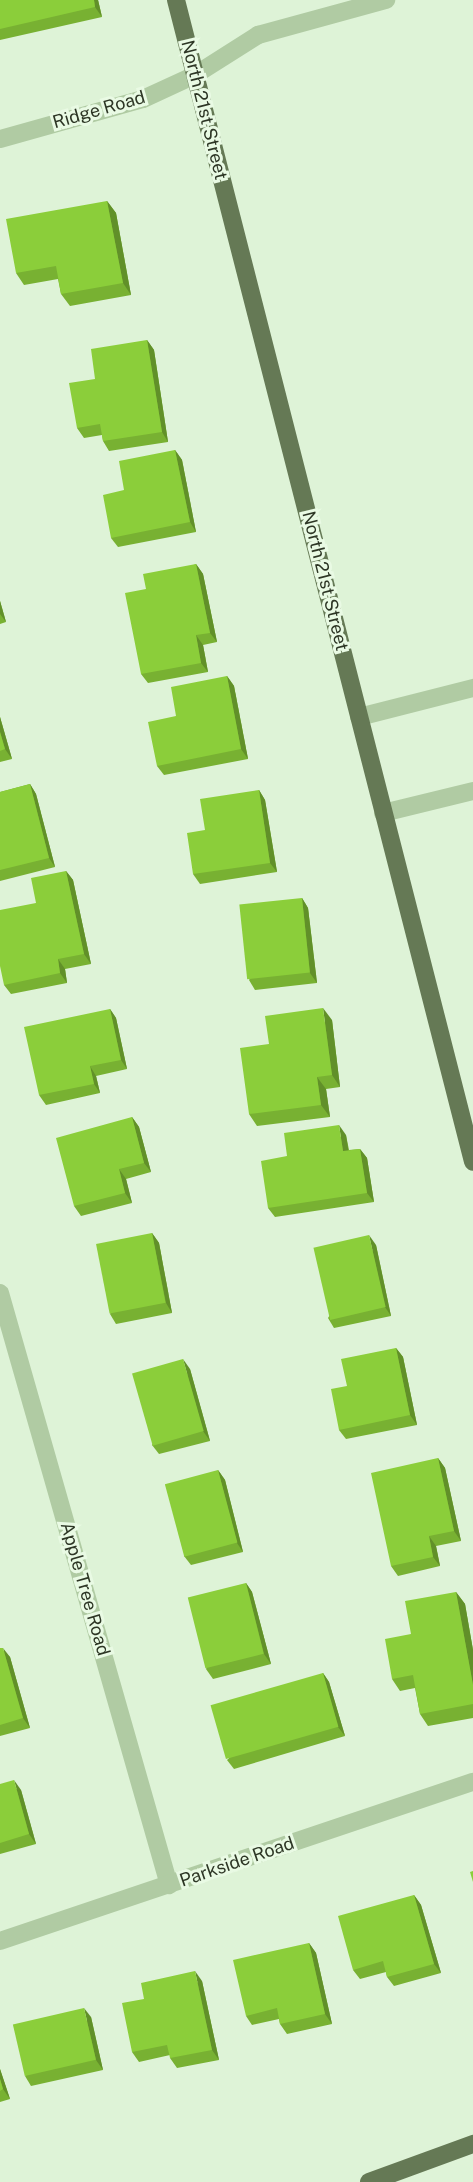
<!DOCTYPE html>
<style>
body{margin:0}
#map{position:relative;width:473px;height:2182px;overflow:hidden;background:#def3d7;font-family:"Public Sans",sans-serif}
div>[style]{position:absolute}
.minor>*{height:18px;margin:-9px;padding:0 9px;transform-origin:9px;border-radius:9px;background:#b0cba3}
.major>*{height:18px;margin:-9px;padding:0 9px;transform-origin:9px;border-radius:9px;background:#657955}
.wall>*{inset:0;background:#78b132}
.shaded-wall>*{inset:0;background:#619029}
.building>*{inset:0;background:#8bce3a;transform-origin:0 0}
span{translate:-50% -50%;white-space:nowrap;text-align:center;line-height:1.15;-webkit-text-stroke:6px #e9fae4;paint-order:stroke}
.street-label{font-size:18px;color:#2d3625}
</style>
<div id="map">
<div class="minor">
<i style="left:0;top:139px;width:148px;rotate:-15.6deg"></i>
<i style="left:143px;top:99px;width:57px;rotate:-24.8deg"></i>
<i style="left:195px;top:75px;width:75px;rotate:-32.4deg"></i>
<i style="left:258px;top:35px;width:133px;rotate:-15.3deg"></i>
<i style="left:359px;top:717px;width:118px;rotate:-14.3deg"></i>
<i style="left:383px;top:813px;width:93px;rotate:-13.7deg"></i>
<i style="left:0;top:1293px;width:616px;rotate:74.07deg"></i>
<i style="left:0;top:1941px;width:499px;rotate:-18.6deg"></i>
</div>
<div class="major">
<i style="left:176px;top:0;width:1199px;rotate:75.66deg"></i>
<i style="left:369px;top:2182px;width:111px;rotate:-20.1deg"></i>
</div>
<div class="wall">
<i style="clip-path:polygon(0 0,98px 0,102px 17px,0 40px)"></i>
<i style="clip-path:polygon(107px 201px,116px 213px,131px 295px,70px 306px,61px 294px,58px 279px,24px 285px,16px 273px)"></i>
<i style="clip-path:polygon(147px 340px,154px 350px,168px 442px,109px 451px,103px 441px,102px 435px,84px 438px,77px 428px)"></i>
<i style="clip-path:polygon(175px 450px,182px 460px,196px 532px,118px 547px,111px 538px,124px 490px)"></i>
<i style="clip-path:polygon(196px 564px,203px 574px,217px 642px,203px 645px,208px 672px,148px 683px,141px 674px,146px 589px)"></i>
<i style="clip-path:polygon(0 601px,6px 622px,0 624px)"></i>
<i style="clip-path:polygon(227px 676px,234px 686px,248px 759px,164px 775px,157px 766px,176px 716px)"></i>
<i style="clip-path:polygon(0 717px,12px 759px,0 762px)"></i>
<i style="clip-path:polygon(30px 784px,36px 794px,55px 867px,0 881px,0 792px)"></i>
<i style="clip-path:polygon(259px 790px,265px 800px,277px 872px,200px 884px,193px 874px,205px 830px)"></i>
<i style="clip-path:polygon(66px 871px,73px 880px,91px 964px,65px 969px,67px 983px,11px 994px,4px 985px,36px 903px)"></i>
<i style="clip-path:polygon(302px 898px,308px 908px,317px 983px,255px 990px,249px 980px)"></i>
<i style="clip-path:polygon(110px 1009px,116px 1018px,127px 1069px,96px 1076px,100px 1093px,46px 1105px,39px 1095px)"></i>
<i style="clip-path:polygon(332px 1020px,340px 1087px,326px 1089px,330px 1117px,257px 1126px,249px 1114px,269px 1044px)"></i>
<i style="clip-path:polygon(132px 1117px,139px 1127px,151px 1172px,126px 1179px,132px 1203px,81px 1216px,74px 1206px)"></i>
<i style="clip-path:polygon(346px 1135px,349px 1150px,360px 1149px,367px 1158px,374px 1202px,275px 1217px,268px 1208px,287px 1156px)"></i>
<i style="clip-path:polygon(152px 1233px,159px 1243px,172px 1313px,116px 1324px,110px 1314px)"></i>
<i style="clip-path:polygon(376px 1245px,391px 1316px,334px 1328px,328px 1318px)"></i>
<i style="clip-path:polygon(396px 1348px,403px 1357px,417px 1425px,346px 1439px,339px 1430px,347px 1386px)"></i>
<i style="clip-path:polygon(190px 1369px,210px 1441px,159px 1454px,152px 1445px)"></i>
<i style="clip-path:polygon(438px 1458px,445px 1468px,461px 1541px,436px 1546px,440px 1566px,398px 1576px,391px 1566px)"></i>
<i style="clip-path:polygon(218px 1470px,225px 1480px,243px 1552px,191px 1565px,184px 1556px)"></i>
<i style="clip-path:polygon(246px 1583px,252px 1592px,271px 1664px,213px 1679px,206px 1669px)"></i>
<i style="clip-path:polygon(456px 1592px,465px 1604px,473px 1650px,473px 1718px,428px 1726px,420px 1714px,415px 1688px,400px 1691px,392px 1679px,411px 1634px)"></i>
<i style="clip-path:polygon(0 1648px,10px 1657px,30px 1728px,0 1736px)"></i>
<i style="clip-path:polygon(323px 1673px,329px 1682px,345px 1736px,234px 1769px,227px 1760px)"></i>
<i style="clip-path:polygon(0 1784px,21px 1790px,36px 1844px,0 1854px)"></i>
<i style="clip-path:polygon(414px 1895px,421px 1905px,441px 1973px,394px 1986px,387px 1977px,386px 1972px,360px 1979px,353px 1970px)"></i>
<i style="clip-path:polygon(309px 1943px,316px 1953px,332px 2024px,287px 2034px,280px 2024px,279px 2019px,252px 2025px,246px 2016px)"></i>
<i style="clip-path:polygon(202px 1981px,219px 2060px,177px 2068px,170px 2058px,170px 2055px,139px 2062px,132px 2052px,144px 1999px)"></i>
<i style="clip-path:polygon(91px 2017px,103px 2070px,31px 2086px,25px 2076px)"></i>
<i style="clip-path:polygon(0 2069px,10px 2099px,0 2102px)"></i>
</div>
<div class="shaded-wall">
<i style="clip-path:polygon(94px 0,98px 0,102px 17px,95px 7px)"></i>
<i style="clip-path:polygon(107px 201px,116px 213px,131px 295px,123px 283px)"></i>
<i style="clip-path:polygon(147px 340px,154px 350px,168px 442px,162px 432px)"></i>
<i style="clip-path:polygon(175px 450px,182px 460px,196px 532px,190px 522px)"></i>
<i style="clip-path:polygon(196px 564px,203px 574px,217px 642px,210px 633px)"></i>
<i style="clip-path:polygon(0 601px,6px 622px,0 614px)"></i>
<i style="clip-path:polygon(196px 635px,203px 645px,208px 672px,201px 663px)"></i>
<i style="clip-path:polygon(227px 676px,234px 686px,248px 759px,241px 749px)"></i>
<i style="clip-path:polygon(0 717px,12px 759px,5px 749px,0 732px)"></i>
<i style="clip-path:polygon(30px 784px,36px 794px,55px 867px,49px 858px)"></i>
<i style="clip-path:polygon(259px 790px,265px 800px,277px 872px,270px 863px)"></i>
<i style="clip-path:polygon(66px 871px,73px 880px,91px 964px,84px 954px)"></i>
<i style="clip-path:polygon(302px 898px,308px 908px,317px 983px,310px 973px)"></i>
<i style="clip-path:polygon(58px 959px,65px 969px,67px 983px,60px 973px)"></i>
<i style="clip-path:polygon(323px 1008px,332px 1020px,340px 1087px,332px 1075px)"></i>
<i style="clip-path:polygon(110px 1009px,116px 1018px,127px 1069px,121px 1060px)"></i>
<i style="clip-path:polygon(90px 1066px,96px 1076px,100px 1093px,94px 1084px)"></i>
<i style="clip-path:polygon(317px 1077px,326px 1089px,330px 1117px,321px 1105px)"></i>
<i style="clip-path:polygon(132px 1117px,139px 1127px,151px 1172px,144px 1163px)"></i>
<i style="clip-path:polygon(339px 1125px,346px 1135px,350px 1161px,343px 1151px)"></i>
<i style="clip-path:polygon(360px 1149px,367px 1158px,374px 1202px,367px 1193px)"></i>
<i style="clip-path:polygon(119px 1169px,126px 1179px,132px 1203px,125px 1193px)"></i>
<i style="clip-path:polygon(152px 1233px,159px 1243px,172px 1313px,166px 1303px)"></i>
<i style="clip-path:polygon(369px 1235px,376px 1245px,391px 1316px,385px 1307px)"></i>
<i style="clip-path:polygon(396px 1348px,403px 1357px,417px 1425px,410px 1415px)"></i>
<i style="clip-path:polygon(183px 1359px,190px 1369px,210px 1441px,203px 1431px)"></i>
<i style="clip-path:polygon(438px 1458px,445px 1468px,461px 1541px,454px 1531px)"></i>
<i style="clip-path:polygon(218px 1470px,225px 1480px,243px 1552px,237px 1543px)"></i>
<i style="clip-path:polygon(429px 1536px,436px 1546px,440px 1566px,433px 1557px)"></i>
<i style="clip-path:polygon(246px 1583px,252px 1592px,271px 1664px,264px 1654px)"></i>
<i style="clip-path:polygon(456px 1592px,465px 1604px,473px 1650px,473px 1685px)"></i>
<i style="clip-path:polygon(3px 1648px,10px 1657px,30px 1728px,23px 1718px)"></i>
<i style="clip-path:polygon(323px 1673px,329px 1682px,345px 1736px,338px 1727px)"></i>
<i style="clip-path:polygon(14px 1780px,21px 1790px,36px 1844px,29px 1834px)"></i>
<i style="clip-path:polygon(414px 1895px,421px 1905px,441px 1973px,434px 1964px)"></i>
<i style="clip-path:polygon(309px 1943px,316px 1953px,332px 2024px,325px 2014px)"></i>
<i style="clip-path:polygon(195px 1971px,202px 1981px,219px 2060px,212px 2050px)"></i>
<i style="clip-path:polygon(84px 2008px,91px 2017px,103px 2070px,96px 2060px)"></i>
<i style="clip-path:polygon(0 2069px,10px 2099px,3px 2089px,0 2079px)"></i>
</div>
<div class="building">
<i style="clip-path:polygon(0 0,94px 0,95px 7px,0 29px)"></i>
<i style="clip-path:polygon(107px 201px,123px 283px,61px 294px,56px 266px,16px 273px,6px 219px)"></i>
<i style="clip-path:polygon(147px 340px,162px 432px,103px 441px,100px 424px,77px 428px,69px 383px,95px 379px,91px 349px)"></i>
<i style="clip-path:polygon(175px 450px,190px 522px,111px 538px,103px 495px,124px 490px,119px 461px)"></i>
<i style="clip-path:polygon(196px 564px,210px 633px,196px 635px,201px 663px,141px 674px,125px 593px,146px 589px,143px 574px)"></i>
<i style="clip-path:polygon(227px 676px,241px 749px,157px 766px,148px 722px,176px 716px,171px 687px)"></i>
<i style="clip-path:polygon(0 732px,5px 749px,0 751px)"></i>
<i style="clip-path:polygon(30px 784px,49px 858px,0 870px,0 792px)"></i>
<i style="clip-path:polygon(259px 790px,270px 863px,193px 874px,187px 833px,205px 830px,200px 799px)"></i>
<i style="clip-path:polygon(66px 871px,84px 954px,58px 959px,60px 973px,4px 985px,0 966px,0 910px,36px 903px,31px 878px)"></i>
<i style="left:302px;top:898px;width:75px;height:63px;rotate:84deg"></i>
<i style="clip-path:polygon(323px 1008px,332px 1075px,317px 1077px,321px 1105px,249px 1114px,240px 1048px,269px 1044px,265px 1016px)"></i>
<i style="clip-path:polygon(110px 1009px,121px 1060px,90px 1066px,94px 1084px,39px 1095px,24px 1027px)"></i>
<i style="clip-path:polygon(132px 1117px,144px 1163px,119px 1169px,125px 1193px,74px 1206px,56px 1138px)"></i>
<i style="clip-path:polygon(339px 1125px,343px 1151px,360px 1149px,367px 1193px,268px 1208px,261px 1161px,287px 1156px,284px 1133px)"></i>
<i style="left:152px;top:1233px;width:71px;height:57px;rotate:79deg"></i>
<i style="left:369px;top:1235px;width:74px;height:57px;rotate:77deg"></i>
<i style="clip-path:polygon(396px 1348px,410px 1415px,339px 1430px,331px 1389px,347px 1386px,341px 1359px)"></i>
<i style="left:183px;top:1359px;width:75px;height:53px;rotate:74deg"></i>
<i style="clip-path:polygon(438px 1458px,454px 1531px,429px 1536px,433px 1557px,391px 1566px,371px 1473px)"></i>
<i style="left:218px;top:1470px;width:75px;height:55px;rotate:75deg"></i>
<i style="left:246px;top:1583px;width:73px;height:60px;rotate:76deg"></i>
<i style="clip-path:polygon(456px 1592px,473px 1685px,473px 1704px,420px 1714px,413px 1675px,392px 1679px,385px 1639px,411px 1634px,405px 1601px)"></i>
<i style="clip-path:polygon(0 1648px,3px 1648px,23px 1718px,0 1725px)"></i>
<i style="left:323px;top:1673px;width:56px;height:117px;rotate:74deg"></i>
<i style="clip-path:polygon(14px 1780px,29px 1834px,0 1843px,0 1784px)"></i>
<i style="clip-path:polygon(473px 1871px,473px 1882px,470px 1872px)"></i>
<i style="clip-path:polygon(414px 1895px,434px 1964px,387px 1977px,383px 1961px,353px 1970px,338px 1916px)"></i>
<i style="clip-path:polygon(309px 1943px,325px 2014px,280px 2024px,277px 2008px,246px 2016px,233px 1960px)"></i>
<i style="clip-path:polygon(195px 1971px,212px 2050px,170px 2058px,167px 2045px,132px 2052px,122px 2003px,144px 1999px,141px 1983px)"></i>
<i style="left:84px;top:2008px;width:53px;height:73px;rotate:77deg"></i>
<i style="clip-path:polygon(0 2079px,3px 2089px,0 2091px)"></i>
</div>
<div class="street-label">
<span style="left:99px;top:110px;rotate:-16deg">Ridge Road</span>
<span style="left:204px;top:110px;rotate:76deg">North 21st Street</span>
<span style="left:325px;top:581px;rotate:76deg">North 21st Street</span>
<span style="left:85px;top:1589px;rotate:74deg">Apple Tree Road</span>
<span style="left:237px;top:1862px;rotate:-19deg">Parkside Road</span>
</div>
</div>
